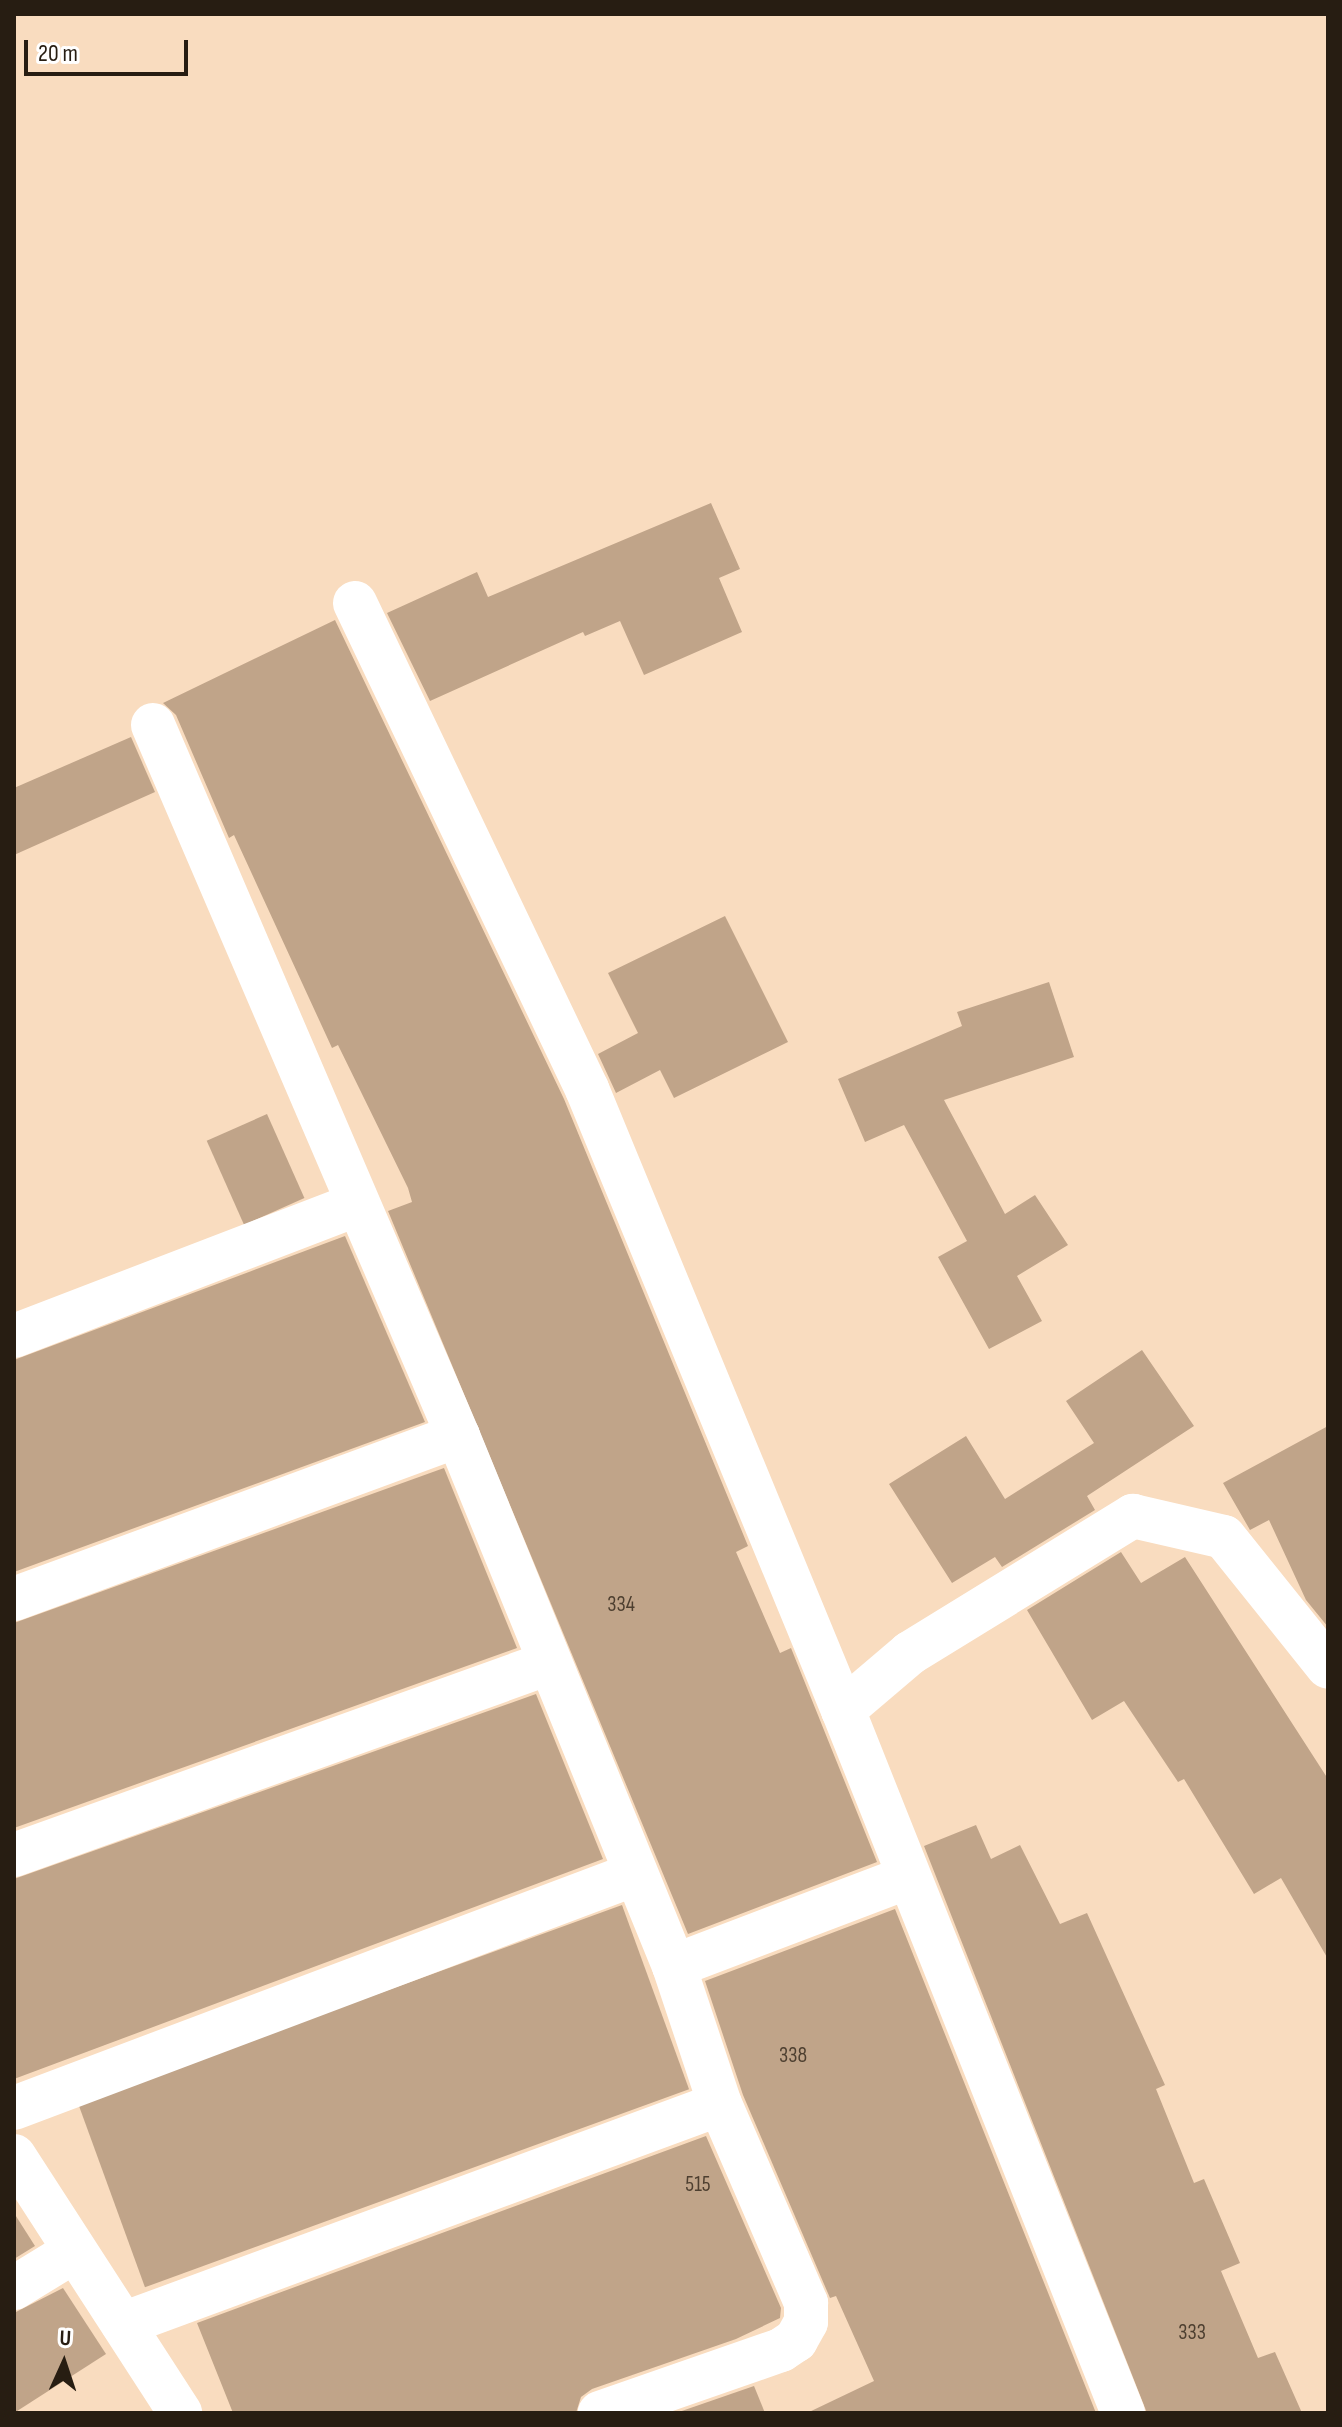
<!DOCTYPE html>
<style>
body{margin:0}
#map{position:relative;width:1342px;height:2427px;overflow:hidden;background:#f9dcbf;font-family:"Sofia Sans Condensed",sans-serif}
div>[style]{position:absolute}
.building>*{inset:0;background:#c0a489;transform-origin:0 0}
.street>*{height:44px;margin:-22px;padding:0 22px;transform-origin:22px;border-radius:22px;background:#fff}
span{translate:-50% -50%;white-space:nowrap;text-align:center;line-height:1.15;-webkit-text-stroke:8px #fff;paint-order:stroke}
.number-label{font-size:22px;color:#4d3f30}
.number-label span{-webkit-text-stroke-width:0}
.frame{position:absolute;inset:0;border:16px solid #271d12;pointer-events:none}
.north{position:absolute;left:24px;top:2323px;width:80px;height:80px;-webkit-text-stroke:6px #fff;paint-order:stroke;rotate:3deg;font-size:22px;font-weight:700;line-height:32px;text-align:center;color:#271d12}
.north::after{content:'';display:block;margin:auto;width:28px;height:36px;background:#271d12;clip-path:polygon(50% 0,100% 100%,50% 72%,0 100%)}
.scale{position:absolute;left:24px;top:40px;width:164px;height:36px;box-sizing:border-box;border:4px solid #271d12;border-top:0;padding-left:10px;font-size:24px;line-height:28px;white-space:nowrap;color:#271d12;-webkit-text-stroke:6px #fff;paint-order:stroke}
</style>
<div id="map">
<div class="building">
<i style="clip-path:polygon(711px 503px,740px 569px,719px 578px,742px 632px,644px 675px,620px 621px,585px 636px,583px 632px,430px 701px,387px 613px,477px 572px,488px 597px)"></i>
<i style="clip-path:polygon(335px 620px,564px 1099px,748px 1546px,736px 1552px,780px 1653px,791px 1648px,877px 1862px,688px 1934px,388px 1211px,412px 1202px,408px 1188px,338px 1045px,332px 1048px,234px 835px,229px 838px,176px 715px,163px 703px)"></i>
<i style="clip-path:polygon(131px 737px,155px 792px,14px 855px,14px 788px)"></i>
<i style="clip-path:polygon(725px 916px,788px 1042px,674px 1098px,660px 1070px,616px 1093px,598px 1054px,638px 1033px,608px 973px)"></i>
<i style="clip-path:polygon(1049px 982px,1074px 1057px,944px 1100px,1005px 1214px,1035px 1195px,1068px 1245px,1017px 1276px,1042px 1321px,989px 1349px,938px 1257px,967px 1241px,904px 1125px,865px 1142px,838px 1079px,962px 1026px,957px 1012px)"></i>
<i style="left:267px;top:1114px;width:92px;height:66px;rotate:66deg"></i>
<i style="clip-path:polygon(345px 1236px,425px 1422px,14px 1572px,14px 1360px)"></i>
<i style="clip-path:polygon(1142px 1350px,1194px 1426px,1087px 1496px,1095px 1510px,1002px 1567px,995px 1557px,952px 1583px,889px 1484px,966px 1436px,1005px 1499px,1094px 1443px,1066px 1401px)"></i>
<i style="clip-path:polygon(1328px 1426px,1328px 1627px,1306px 1600px,1269px 1520px,1250px 1530px,1223px 1483px)"></i>
<i style="clip-path:polygon(444px 1468px,517px 1648px,14px 1828px,14px 1623px)"></i>
<i style="clip-path:polygon(1121px 1552px,1141px 1583px,1185px 1557px,1328px 1779px,1328px 1959px,1281px 1878px,1254px 1894px,1184px 1779px,1178px 1782px,1124px 1701px,1092px 1720px,1027px 1610px)"></i>
<i style="clip-path:polygon(536px 1694px,603px 1859px,14px 2079px,14px 1879px)"></i>
<i style="clip-path:polygon(976px 1825px,991px 1859px,1020px 1845px,1060px 1924px,1087px 1913px,1165px 2085px,1156px 2089px,1194px 2183px,1204px 2179px,1240px 2263px,1221px 2271px,1258px 2358px,1275px 2352px,1302px 2413px,1147px 2413px,924px 1846px)"></i>
<i style="left:622px;top:1905px;width:196px;height:579px;rotate:70deg"></i>
<i style="clip-path:polygon(895px 1909px,1096px 2413px,807px 2413px,874px 2381px,836px 2296px,830px 2298px,743px 2095px,705px 1981px)"></i>
<i style="clip-path:polygon(706px 2136px,781px 2308px,780px 2318px,736px 2339px,592px 2389px,581px 2397px,576px 2413px,233px 2413px,197px 2323px)"></i>
<i style="clip-path:polygon(14px 2213px,35px 2246px,14px 2259px)"></i>
<i style="clip-path:polygon(63px 2288px,106px 2354px,14px 2413px,14px 2313px)"></i>
<i style="clip-path:polygon(754px 2386px,765px 2413px,676px 2413px)"></i>
</div>
<div class="street">
<i style="left:355px;top:603px;width:539px;rotate:64.48deg"></i>
<i style="left:587px;top:1089px;width:672px;rotate:67.6deg"></i>
<i style="left:843px;top:1710px;width:757px;rotate:68.28deg"></i>
<i style="left:153px;top:725px;width:774px;rotate:66.78deg"></i>
<i style="left:458px;top:1436px;width:572px;rotate:67.83deg"></i>
<i style="left:674px;top:1966px;width:145px;rotate:71.6deg"></i>
<i style="left:720px;top:2104px;width:217px;rotate:66.6deg"></i>
<i style="left:806px;top:2303px;width:19px;rotate:90deg"></i>
<i style="left:806px;top:2322px;width:21px;rotate:119deg"></i>
<i style="left:796px;top:2340px;width:18px;rotate:146deg"></i>
<i style="left:781px;top:2350px;width:192px;rotate:160.8deg"></i>
<i style="left:14px;top:1336px;width:368px;rotate:-21deg"></i>
<i style="left:14px;top:1599px;width:473px;rotate:-20.2deg"></i>
<i style="left:843px;top:1710px;width:88px;rotate:-40.4deg"></i>
<i style="left:910px;top:1653px;width:262px;rotate:-31.6deg"></i>
<i style="left:1133px;top:1516px;width:93px;rotate:13deg"></i>
<i style="left:1224px;top:1537px;width:166px;rotate:51.3deg"></i>
<i style="left:14px;top:1855px;width:568px;rotate:-19.74deg"></i>
<i style="left:674px;top:1966px;width:250px;rotate:-20.8deg"></i>
<i style="left:14px;top:2108px;width:664px;rotate:-20.65deg"></i>
<i style="left:14px;top:2156px;width:306px;rotate:57.1deg"></i>
<i style="left:14px;top:2288px;width:69px;rotate:-31.4deg"></i>
<i style="left:123px;top:2324px;width:636px;rotate:-20.23deg"></i>
</div>
<div class="number-label">
<span style="left:621px;top:1605px">334</span>
<span style="left:793px;top:2056px">338</span>
<span style="left:698px;top:2185px">515</span>
<span style="left:1192px;top:2333px">333</span>
</div>
<div class="frame"></div>
<div class="north">U</div>
<div class="scale">20 m</div>
</div>
